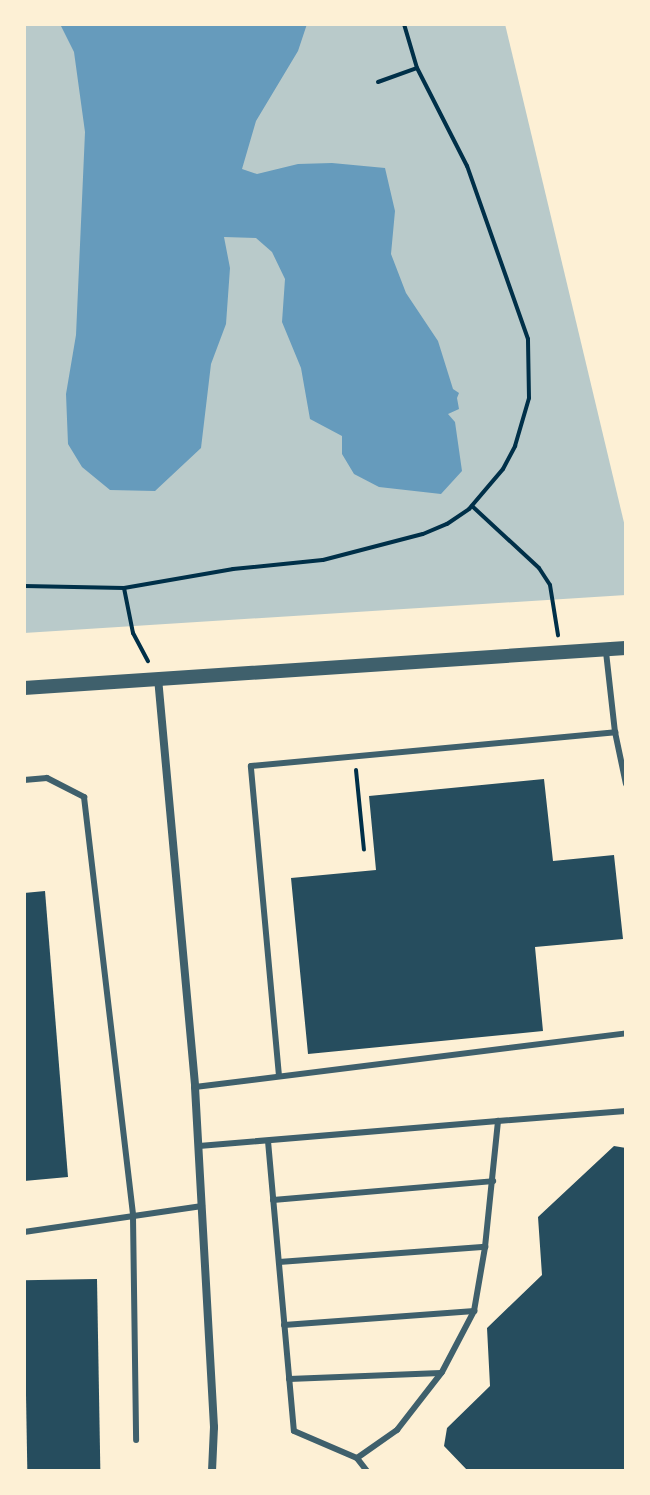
<!DOCTYPE html>
<style>
body{margin:0}
#map{position:relative;width:650px;height:1495px;overflow:hidden;background:#fdf0d5;font-family:"Roboto Condensed",sans-serif}
div>[style]{position:absolute}
.green>*{inset:0;background:#b9caca}
.water>*{inset:0;background:#669bbc}
.building>*{inset:0;background:#264d5e;transform-origin:0 0}
.path>*{height:4px;margin:-2px;padding:0 2px;transform-origin:2px;border-radius:2px;background:#003049}
.service>*{height:6px;margin:-3px;padding:0 3px;transform-origin:3px;border-radius:3px;background:#3f606c}
.minor>*{height:8px;margin:-4px;padding:0 4px;transform-origin:4px;border-radius:4px;background:#3f606c}
.tertiary>*{height:14px;margin:-7px;padding:0 7px;transform-origin:7px;border-radius:7px;background:#3f606c}
span{translate:-50% -50%;white-space:nowrap;text-align:center;line-height:1.15;-webkit-text-stroke:6px #fdf0d5;paint-order:stroke}
.frame{position:absolute;inset:0;border:26px solid #fdf0d5;pointer-events:none}
</style>
<div id="map">
<div class="green">
<i style="clip-path:polygon(24px 24px,505px 24px,626px 531px,626px 595px,24px 633px)"></i>
</div>
<div class="water">
<i style="clip-path:polygon(60px 24px,307px 24px,298px 51px,256px 121px,242px 169px,257px 174px,298px 164px,332px 163px,385px 168px,395px 211px,391px 254px,406px 293px,438px 341px,453px 389px,459px 393px,457px 398px,459px 409px,448px 414px,455px 422px,462px 471px,441px 494px,379px 487px,354px 474px,342px 454px,342px 436px,310px 419px,301px 368px,282px 322px,285px 279px,272px 252px,256px 238px,224px 237px,230px 268px,226px 324px,211px 364px,201px 448px,155px 491px,110px 490px,82px 467px,68px 444px,66px 394px,76px 335px,85px 132px,74px 52px)"></i>
</div>
<div class="building">
<i style="clip-path:polygon(544px 779px,553px 861px,614px 855px,623px 939px,535px 947px,543px 1031px,308px 1054px,291px 878px,376px 870px,369px 796px)"></i>
<i style="clip-path:polygon(45px 891px,68px 1177px,24px 1181px,24px 893px)"></i>
<i style="clip-path:polygon(614px 1146px,626px 1148px,626px 1471px,468px 1471px,444px 1446px,447px 1428px,490px 1386px,487px 1328px,542px 1275px,538px 1217px)"></i>
<i style="left:97px;top:1279px;width:192px;height:73px;rotate:89deg"></i>
</div>
<div class="path">
<i style="left:378px;top:82px;width:41px;rotate:-19.7deg"></i>
<i style="left:472px;top:506px;width:91px;rotate:42.8deg"></i>
<i style="left:539px;top:568px;width:20px;rotate:57deg"></i>
<i style="left:550px;top:585px;width:51px;rotate:80.9deg"></i>
<i style="left:24px;top:586px;width:100px;rotate:1.1deg"></i>
<i style="left:124px;top:588px;width:111px;rotate:-9.9deg"></i>
<i style="left:233px;top:569px;width:90px;rotate:-5.7deg"></i>
<i style="left:323px;top:560px;width:103px;rotate:-14.6deg"></i>
<i style="left:423px;top:534px;width:26px;rotate:-23deg"></i>
<i style="left:447px;top:524px;width:27px;rotate:-34deg"></i>
<i style="left:469px;top:509px;width:52px;rotate:-49.6deg"></i>
<i style="left:503px;top:469px;width:26px;rotate:-62deg"></i>
<i style="left:515px;top:446px;width:50px;rotate:-73.7deg"></i>
<i style="left:529px;top:398px;width:59px;rotate:-91deg"></i>
<i style="left:528px;top:339px;width:183px;rotate:-109.4deg"></i>
<i style="left:467px;top:166px;width:110px;rotate:-117deg"></i>
<i style="left:417px;top:68px;width:46px;rotate:-106.5deg"></i>
<i style="left:124px;top:588px;width:46px;rotate:78.7deg"></i>
<i style="left:133px;top:633px;width:32px;rotate:62deg"></i>
<i style="left:356px;top:770px;width:80px;rotate:84.3deg"></i>
</div>
<div class="service">
<i style="left:606px;top:652px;width:81px;rotate:83.6deg"></i>
<i style="left:24px;top:780px;width:23px;rotate:-5deg"></i>
<i style="left:47px;top:778px;width:42px;rotate:27.2deg"></i>
<i style="left:84px;top:797px;width:423px;rotate:83.3deg"></i>
<i style="left:133px;top:1217px;width:223px;rotate:89.2deg"></i>
<i style="left:279px;top:1076px;width:311px;rotate:-95.2deg"></i>
<i style="left:251px;top:766px;width:366px;rotate:-5.3deg"></i>
<i style="left:615px;top:732px;width:53px;rotate:78.1deg"></i>
<i style="left:195px;top:1087px;width:434px;rotate:-7.1deg"></i>
<i style="left:268px;top:1141px;width:291px;rotate:84.9deg"></i>
<i style="left:294px;top:1431px;width:69px;rotate:23.2deg"></i>
<i style="left:199px;top:1146px;width:300px;rotate:-4.8deg"></i>
<i style="left:273px;top:1200px;width:221px;rotate:-4.9deg"></i>
<i style="left:24px;top:1232px;width:180px;rotate:-8.3deg"></i>
<i style="left:279px;top:1262px;width:207px;rotate:-4.2deg"></i>
<i style="left:284px;top:1325px;width:191px;rotate:-4.2deg"></i>
<i style="left:289px;top:1379px;width:152px;rotate:-2.3deg"></i>
<i style="left:367px;top:1471px;width:16px;rotate:-128deg"></i>
<i style="left:357px;top:1458px;width:49px;rotate:-35deg"></i>
<i style="left:397px;top:1430px;width:73px;rotate:-52.2deg"></i>
<i style="left:442px;top:1372px;width:69px;rotate:-62.3deg"></i>
<i style="left:474px;top:1311px;width:65px;rotate:-80.2deg"></i>
<i style="left:485px;top:1247px;width:127px;rotate:-84.1deg"></i>
<i style="left:498px;top:1121px;width:128px;rotate:-4.5deg"></i>
</div>
<div class="minor">
<i style="left:158px;top:678px;width:411px;rotate:84.8deg"></i>
<i style="left:195px;top:1087px;width:341px;rotate:86.8deg"></i>
<i style="left:214px;top:1427px;width:44px;rotate:92.6deg"></i>
</div>
<div class="tertiary">
<i style="left:24px;top:688px;width:603px;rotate:-3.8deg"></i>
</div>
<div class="frame"></div>
</div>
